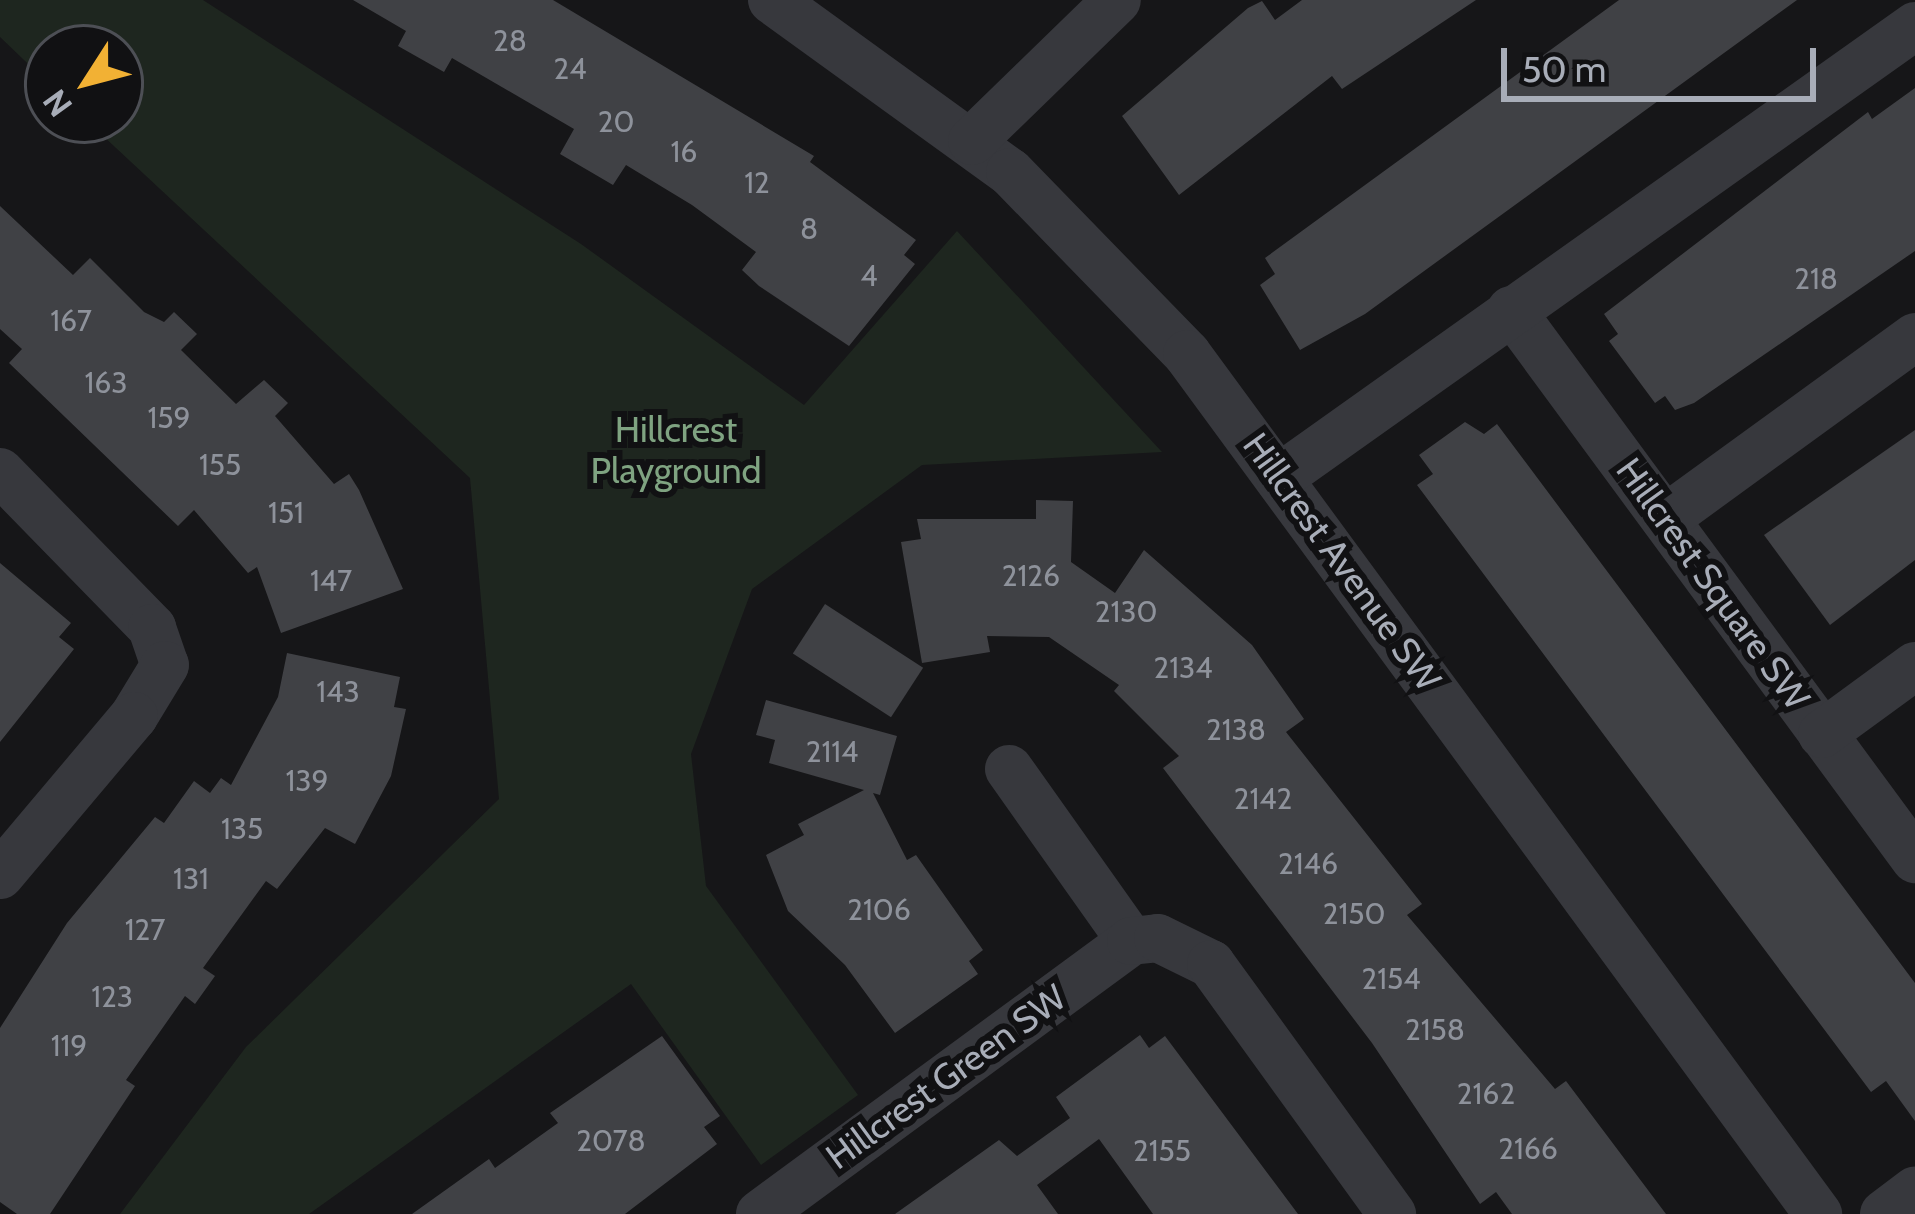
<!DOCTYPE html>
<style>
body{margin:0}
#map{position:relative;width:1915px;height:1214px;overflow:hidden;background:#161618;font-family:Cabin,sans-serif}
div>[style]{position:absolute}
.green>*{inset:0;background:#1e261f}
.building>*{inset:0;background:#404145;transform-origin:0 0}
.street>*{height:48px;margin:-24px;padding:0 24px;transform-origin:24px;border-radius:24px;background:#37383d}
span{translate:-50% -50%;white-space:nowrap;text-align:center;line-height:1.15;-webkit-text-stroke:12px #111113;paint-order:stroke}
.number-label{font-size:30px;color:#8e929b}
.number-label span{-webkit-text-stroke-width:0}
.park-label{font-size:36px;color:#7fa381}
.street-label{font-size:36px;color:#a8adb8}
.north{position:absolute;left:24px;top:24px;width:120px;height:120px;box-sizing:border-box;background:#111113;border:3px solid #4d4f55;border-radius:50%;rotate:234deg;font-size:33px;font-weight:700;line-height:48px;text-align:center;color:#a8adb8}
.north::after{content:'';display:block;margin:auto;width:42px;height:54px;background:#f2b134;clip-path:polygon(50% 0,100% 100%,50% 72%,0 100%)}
.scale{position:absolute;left:1501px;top:48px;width:315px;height:54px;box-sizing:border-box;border:6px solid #a8adb8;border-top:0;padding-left:15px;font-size:36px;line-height:42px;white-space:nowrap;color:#a8adb8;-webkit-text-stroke:9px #111113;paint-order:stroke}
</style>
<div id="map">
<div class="green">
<i style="clip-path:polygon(0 0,203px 0,581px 244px,804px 405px,957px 231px,1162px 452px,922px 465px,752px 589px,691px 754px,706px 886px,858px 1095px,761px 1165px,631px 984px,309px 1214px,120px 1214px,246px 1047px,499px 799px,470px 478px,86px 120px,120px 120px,120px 48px,48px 48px,48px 83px,0 37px)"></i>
</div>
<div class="building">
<i style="clip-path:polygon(353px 0,553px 0,814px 156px,810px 162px,916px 240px,904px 255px,915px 264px,849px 346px,759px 286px,742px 270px,756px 252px,692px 205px,626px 165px,613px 185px,560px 154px,574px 129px,452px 58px,444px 72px,398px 46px,406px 31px)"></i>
<i style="clip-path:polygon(1302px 0,1476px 0,1342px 89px,1332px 76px,1179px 195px,1122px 116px,1248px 8px,1262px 1px,1275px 20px)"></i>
<i style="clip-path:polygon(1619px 0,1797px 0,1365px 314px,1300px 350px,1260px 285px,1275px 274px,1265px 258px)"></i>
<i style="clip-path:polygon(1915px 88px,1915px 251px,1694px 403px,1675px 410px,1665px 396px,1655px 403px,1609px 341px,1618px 334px,1604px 314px,1868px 112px,1872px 119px)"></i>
<i style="clip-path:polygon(0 206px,73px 275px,90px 258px,144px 312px,164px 322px,174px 312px,197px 334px,181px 350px,236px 404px,264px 380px,288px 403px,275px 416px,334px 484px,349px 474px,359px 490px,403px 589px,281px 633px,257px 567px,248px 573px,194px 510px,178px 526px,9px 363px,22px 349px,0 329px)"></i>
<i style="clip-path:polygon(1465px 422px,1484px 434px,1497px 424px,1915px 983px,1915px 1121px,1886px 1081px,1871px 1092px,1417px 485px,1433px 474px,1419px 455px)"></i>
<i style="clip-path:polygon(1915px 430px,1915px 560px,1830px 625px,1764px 535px)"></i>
<i style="clip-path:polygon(1036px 500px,1073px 501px,1071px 562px,1115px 593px,1144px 550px,1252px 645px,1304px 719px,1286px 732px,1422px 904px,1407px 915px,1555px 1089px,1566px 1081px,1666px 1214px,1512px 1214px,1496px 1192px,1480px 1204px,1372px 1043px,1163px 768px,1179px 756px,1114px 691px,1119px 685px,1049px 637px,987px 636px,990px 652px,922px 663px,901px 542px,921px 539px,917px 519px,1036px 519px)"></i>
<i style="clip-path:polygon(0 563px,71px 623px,59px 637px,74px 649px,0 742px)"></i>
<i style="left:825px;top:604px;width:117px;height:59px;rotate:33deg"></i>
<i style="clip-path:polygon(287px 653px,400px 677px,394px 707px,406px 709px,391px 776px,355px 844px,325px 828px,277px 889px,266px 881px,203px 968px,215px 976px,195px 1004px,185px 996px,126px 1080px,135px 1086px,50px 1214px,17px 1214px,0 1202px,0 1028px,67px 923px,155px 817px,164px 823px,194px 781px,210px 793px,221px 778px,231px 785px,278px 697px)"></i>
<i style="clip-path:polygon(766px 700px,897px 736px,880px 795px,873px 793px,907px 860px,916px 855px,983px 950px,969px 961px,978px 974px,895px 1033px,845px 965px,788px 911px,766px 855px,804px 835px,798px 824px,864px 790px,769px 763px,775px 740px,756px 735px)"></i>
<i style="clip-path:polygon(1140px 1035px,1149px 1048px,1165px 1036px,1298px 1214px,1153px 1214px,1099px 1139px,1037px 1185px,1058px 1214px,895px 1214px,999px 1140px,1017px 1156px,1070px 1118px,1056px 1097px)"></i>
<i style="clip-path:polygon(662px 1036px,720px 1116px,704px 1127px,717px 1144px,625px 1214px,412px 1214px,489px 1159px,495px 1168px,558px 1123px,550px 1113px)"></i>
</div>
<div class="street">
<i style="left:772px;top:0;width:294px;rotate:35.9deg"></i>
<i style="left:1010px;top:172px;width:254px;rotate:45.8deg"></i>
<i style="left:1187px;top:354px;width:1067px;rotate:53.73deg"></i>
<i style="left:972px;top:141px;width:202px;rotate:-44.2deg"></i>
<i style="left:1511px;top:310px;width:682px;rotate:53.65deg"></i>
<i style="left:0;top:472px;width:218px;rotate:45.7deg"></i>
<i style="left:152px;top:628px;width:39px;rotate:71deg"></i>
<i style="left:165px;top:665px;width:60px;rotate:121.3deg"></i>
<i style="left:134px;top:716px;width:208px;rotate:130.1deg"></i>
<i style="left:1280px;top:477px;width:779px;rotate:-35.38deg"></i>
<i style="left:1666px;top:518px;width:308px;rotate:-36deg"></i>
<i style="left:1822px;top:734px;width:115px;rotate:-36.2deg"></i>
<i style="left:1009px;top:769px;width:211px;rotate:54.7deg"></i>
<i style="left:760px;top:1214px;width:461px;rotate:-36.3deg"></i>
<i style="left:1131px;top:941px;width:27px;rotate:-6deg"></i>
<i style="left:1158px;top:938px;width:59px;rotate:26.1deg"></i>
<i style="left:1211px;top:964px;width:309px;rotate:54.1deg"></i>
<i style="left:1884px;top:1214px;width:39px;rotate:-37deg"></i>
</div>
<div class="number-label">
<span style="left:510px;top:41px">28</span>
<span style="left:570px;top:69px">24</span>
<span style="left:616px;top:122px">20</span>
<span style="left:684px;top:152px">16</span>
<span style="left:757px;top:183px">12</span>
<span style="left:809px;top:229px">8</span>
<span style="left:869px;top:276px">4</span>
<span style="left:1816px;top:279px">218</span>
<span style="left:71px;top:321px">167</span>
<span style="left:106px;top:383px">163</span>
<span style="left:169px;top:418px">159</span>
<span style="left:220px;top:465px">155</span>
<span style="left:286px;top:513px">151</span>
<span style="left:1031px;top:576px">2126</span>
<span style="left:331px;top:581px">147</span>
<span style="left:1126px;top:612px">2130</span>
<span style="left:1183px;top:668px">2134</span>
<span style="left:338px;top:692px">143</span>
<span style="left:1236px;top:730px">2138</span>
<span style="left:832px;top:752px">2114</span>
<span style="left:307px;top:781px">139</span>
<span style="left:1263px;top:799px">2142</span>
<span style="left:242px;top:829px">135</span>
<span style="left:1308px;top:864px">2146</span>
<span style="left:191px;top:879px">131</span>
<span style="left:879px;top:910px">2106</span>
<span style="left:1354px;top:914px">2150</span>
<span style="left:145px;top:930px">127</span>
<span style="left:1391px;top:979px">2154</span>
<span style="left:112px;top:997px">123</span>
<span style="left:1435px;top:1030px">2158</span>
<span style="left:69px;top:1046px">119</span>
<span style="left:1486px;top:1094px">2162</span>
<span style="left:611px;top:1141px">2078</span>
<span style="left:1528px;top:1149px">2166</span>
<span style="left:1162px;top:1151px">2155</span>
</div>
<div class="park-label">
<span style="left:676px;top:450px">Hillcrest<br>Playground</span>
</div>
<div class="street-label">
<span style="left:1342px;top:562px;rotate:54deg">Hillcrest Avenue SW</span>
<span style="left:1713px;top:584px;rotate:54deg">Hillcrest Square SW</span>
<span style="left:946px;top:1077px;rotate:-36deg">Hillcrest Green SW</span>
</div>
<div class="north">N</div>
<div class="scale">50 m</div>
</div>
